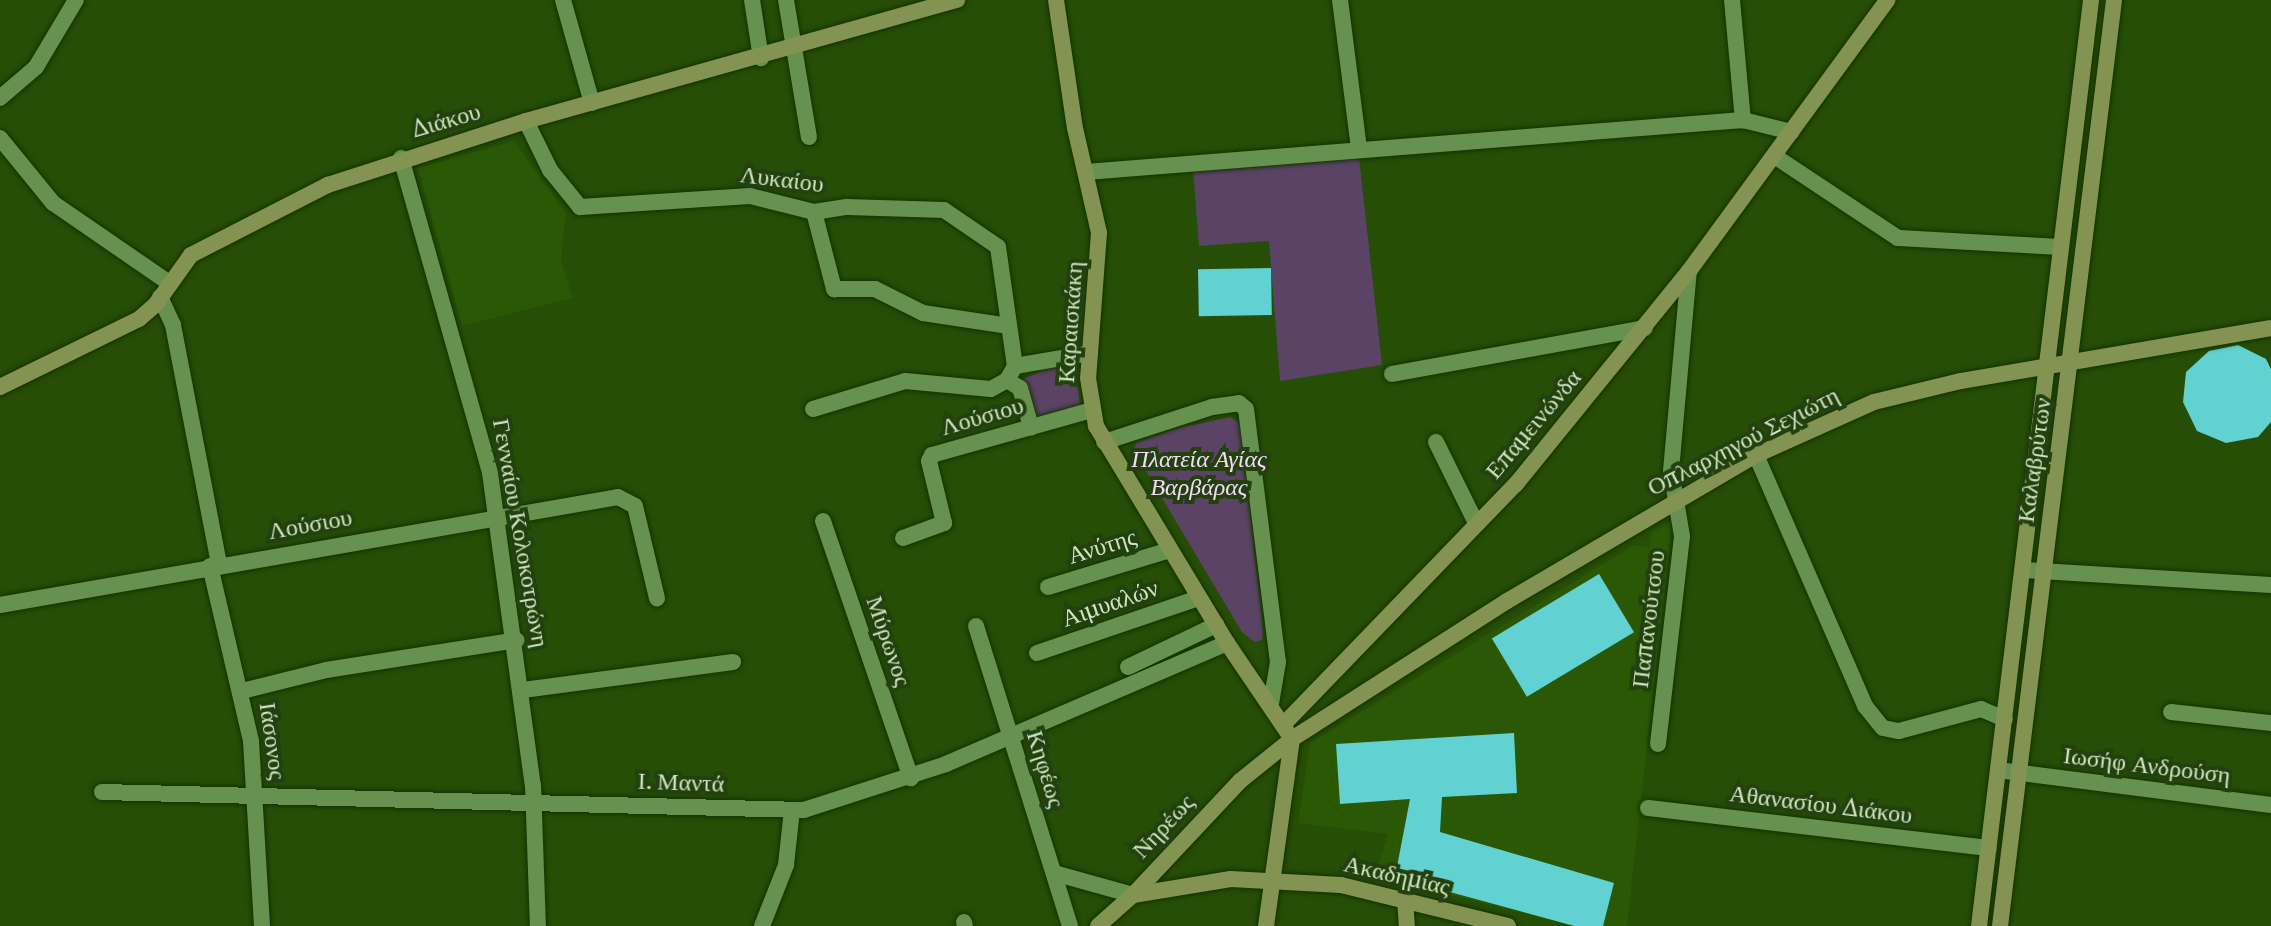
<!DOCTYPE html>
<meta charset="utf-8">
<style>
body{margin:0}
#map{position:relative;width:2271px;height:926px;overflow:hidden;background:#264e06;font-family:"PT Serif",serif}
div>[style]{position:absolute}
.built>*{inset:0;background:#2b5805}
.green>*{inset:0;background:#5b4365}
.building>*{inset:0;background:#61d1d1;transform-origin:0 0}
.roads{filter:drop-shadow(0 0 2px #143200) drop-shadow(0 0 2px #143200)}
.street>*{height:16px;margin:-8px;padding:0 8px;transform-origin:8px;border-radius:8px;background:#66914e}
.secondary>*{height:16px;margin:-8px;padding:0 8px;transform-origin:8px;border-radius:8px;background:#829352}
span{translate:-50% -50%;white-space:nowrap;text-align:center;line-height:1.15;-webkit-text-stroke:8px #23410e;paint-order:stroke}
.street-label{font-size:24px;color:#cee5c2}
.park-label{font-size:24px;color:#f2dafd;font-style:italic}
</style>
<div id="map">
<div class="built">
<i style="clip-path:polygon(514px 141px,566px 213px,561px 261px,573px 298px,462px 326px,418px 168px)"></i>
<i style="clip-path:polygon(1672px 521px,1627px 926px,1576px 926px,1375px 876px,1388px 834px,1298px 823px,1310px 743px,1634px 545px,1649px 548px,1652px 532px)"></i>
</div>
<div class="green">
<i style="clip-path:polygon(1359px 158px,1382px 365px,1280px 381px,1269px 241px,1199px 246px,1193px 170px)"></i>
<i style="clip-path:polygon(1059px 363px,1070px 364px,1076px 371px,1080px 406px,1036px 417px,1023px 379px)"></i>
<i style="clip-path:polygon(1230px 417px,1240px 424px,1263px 632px,1262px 640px,1255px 642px,1242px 632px,1134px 451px,1136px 443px,1179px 428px)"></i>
</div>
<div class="building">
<i style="left:1271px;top:268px;width:47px;height:73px;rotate:89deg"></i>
<i style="clip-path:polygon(2238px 345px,2266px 359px,2271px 369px,2271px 422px,2258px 437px,2226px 443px,2197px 431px,2183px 402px,2186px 372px,2209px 351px)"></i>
<i style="left:1599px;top:574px;width:68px;height:125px;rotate:59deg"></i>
<i style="clip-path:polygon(1514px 733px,1517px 793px,1442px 797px,1440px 832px,1614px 883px,1603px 926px,1574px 926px,1395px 877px,1410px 799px,1340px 804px,1336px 744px)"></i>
</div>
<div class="roads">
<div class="street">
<i style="left:563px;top:0;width:107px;rotate:74.3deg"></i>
<i style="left:752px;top:0;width:59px;rotate:81.2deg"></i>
<i style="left:786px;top:0;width:139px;rotate:80.5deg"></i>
<i style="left:1340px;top:0;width:149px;rotate:82.7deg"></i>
<i style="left:1732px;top:0;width:121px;rotate:84.8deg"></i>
<i style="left:0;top:98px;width:48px;rotate:-40.7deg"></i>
<i style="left:36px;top:67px;width:78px;rotate:-59.2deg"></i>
<i style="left:526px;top:121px;width:55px;rotate:63.9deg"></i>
<i style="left:550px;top:170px;width:48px;rotate:51deg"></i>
<i style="left:580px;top:207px;width:170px;rotate:-3.7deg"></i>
<i style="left:750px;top:196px;width:66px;rotate:14deg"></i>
<i style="left:814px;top:212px;width:33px;rotate:-9deg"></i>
<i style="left:847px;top:207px;width:97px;rotate:1.8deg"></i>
<i style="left:944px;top:210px;width:65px;rotate:34.4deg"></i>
<i style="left:998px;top:247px;width:120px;rotate:81.9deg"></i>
<i style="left:0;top:138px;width:84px;rotate:50.8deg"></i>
<i style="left:53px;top:203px;width:140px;rotate:34.5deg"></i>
<i style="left:1776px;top:157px;width:146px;rotate:33.6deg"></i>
<i style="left:1898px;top:238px;width:163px;rotate:3.2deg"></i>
<i style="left:401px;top:158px;width:327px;rotate:74.2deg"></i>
<i style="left:490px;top:473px;width:315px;rotate:82.2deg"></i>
<i style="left:533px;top:785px;width:141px;rotate:88deg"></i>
<i style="left:1086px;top:172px;width:659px;rotate:-4.53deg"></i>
<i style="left:1743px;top:120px;width:50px;rotate:13.8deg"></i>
<i style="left:814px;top:212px;width:80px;rotate:75.4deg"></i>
<i style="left:834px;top:289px;width:41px"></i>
<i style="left:875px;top:289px;width:54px;rotate:26.6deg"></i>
<i style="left:923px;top:313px;width:87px;rotate:8.6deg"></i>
<i style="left:160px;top:297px;width:31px;rotate:65deg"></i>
<i style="left:173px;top:325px;width:244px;rotate:79.1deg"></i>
<i style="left:1392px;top:374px;width:257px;rotate:-10.3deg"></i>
<i style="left:1007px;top:380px;width:15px;rotate:32deg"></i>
<i style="left:1020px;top:388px;width:41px;rotate:74.2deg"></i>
<i style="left:813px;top:409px;width:96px;rotate:-16.9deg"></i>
<i style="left:905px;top:381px;width:86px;rotate:5.3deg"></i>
<i style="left:991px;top:389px;width:18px;rotate:-29deg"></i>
<i style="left:1007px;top:380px;width:16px;rotate:-60deg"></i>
<i style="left:1015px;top:366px;width:76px;rotate:-9.8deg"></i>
<i style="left:1104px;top:442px;width:114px;rotate:-18deg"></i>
<i style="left:1212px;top:407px;width:27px;rotate:-8deg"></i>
<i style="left:1239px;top:403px;width:9px;rotate:41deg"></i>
<i style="left:1246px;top:409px;width:255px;rotate:82.8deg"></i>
<i style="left:1278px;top:662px;width:43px;rotate:99.5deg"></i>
<i style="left:1436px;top:442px;width:90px;rotate:63.7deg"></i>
<i style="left:1756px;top:455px;width:274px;rotate:66.5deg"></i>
<i style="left:1865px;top:706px;width:28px;rotate:51deg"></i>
<i style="left:1883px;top:728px;width:16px;rotate:11deg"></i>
<i style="left:1899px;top:731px;width:85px;rotate:-15deg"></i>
<i style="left:1981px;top:709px;width:26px;rotate:23deg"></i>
<i style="left:823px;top:521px;width:272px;rotate:71.1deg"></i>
<i style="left:903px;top:538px;width:44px;rotate:-20.1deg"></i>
<i style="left:944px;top:523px;width:64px;rotate:-103.6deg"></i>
<i style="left:929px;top:461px;width:7px;rotate:-63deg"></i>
<i style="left:932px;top:455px;width:166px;rotate:-15.7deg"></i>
<i style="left:210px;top:566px;width:180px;rotate:76.8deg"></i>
<i style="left:251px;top:741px;width:185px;rotate:86.6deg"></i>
<i style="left:2024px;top:570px;width:247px;rotate:3.5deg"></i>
<i style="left:1048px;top:587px;width:127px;rotate:-16.9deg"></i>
<i style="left:0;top:605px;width:627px;rotate:-9.91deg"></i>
<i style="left:618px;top:497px;width:19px;rotate:28deg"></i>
<i style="left:635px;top:506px;width:95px;rotate:76.6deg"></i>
<i style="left:976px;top:626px;width:314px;rotate:72.6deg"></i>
<i style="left:1037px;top:653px;width:171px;rotate:-18.8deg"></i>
<i style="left:1128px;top:667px;width:98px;rotate:-25.5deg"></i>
<i style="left:523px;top:690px;width:212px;rotate:-7.6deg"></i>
<i style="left:242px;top:691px;width:87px;rotate:-14deg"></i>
<i style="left:326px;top:670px;width:193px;rotate:-8.9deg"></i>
<i style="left:2171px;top:712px;width:101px;rotate:6.3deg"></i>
<i style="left:1658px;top:744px;width:209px;rotate:-83.4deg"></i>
<i style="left:1682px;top:536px;width:66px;rotate:-99.6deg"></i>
<i style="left:1671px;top:471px;width:201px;rotate:-84.9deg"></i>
<i style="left:1998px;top:770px;width:275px;rotate:7.3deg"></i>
<i style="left:102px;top:792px;width:702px;rotate:1.47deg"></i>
<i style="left:804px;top:810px;width:149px;rotate:-17.9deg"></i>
<i style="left:946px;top:764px;width:306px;rotate:-23.3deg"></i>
<i style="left:1648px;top:808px;width:343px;rotate:6.7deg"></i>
<i style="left:1054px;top:873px;width:82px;rotate:15.6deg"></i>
<i style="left:964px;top:922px;width:4px;rotate:76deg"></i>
<i style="left:762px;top:926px;width:66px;rotate:-68.5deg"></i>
<i style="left:786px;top:865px;width:55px;rotate:-83.8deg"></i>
</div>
<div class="secondary">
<i style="left:1056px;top:0;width:129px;rotate:81.6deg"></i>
<i style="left:1075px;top:128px;width:108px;rotate:77.1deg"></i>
<i style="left:1099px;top:233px;width:145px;rotate:94.3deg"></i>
<i style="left:1088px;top:378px;width:49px;rotate:80.5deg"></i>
<i style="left:1096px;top:426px;width:253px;rotate:58.9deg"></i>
<i style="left:1227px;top:643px;width:116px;rotate:55.9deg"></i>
<i style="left:1292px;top:739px;width:189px;rotate:97.9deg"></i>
<i style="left:0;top:387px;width:155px;rotate:-26.1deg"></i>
<i style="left:139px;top:319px;width:23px;rotate:-41deg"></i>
<i style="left:156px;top:304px;width:60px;rotate:-54.5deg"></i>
<i style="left:191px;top:255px;width:154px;rotate:-27.1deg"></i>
<i style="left:328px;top:185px;width:208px;rotate:-17.9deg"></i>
<i style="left:526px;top:121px;width:448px;rotate:-15.7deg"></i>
<i style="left:1284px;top:724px;width:334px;rotate:-46deg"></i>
<i style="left:1516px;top:484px;width:274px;rotate:-50.9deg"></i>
<i style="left:1689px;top:271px;width:336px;rotate:-53.8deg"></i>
<i style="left:1133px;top:895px;width:156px;rotate:-46.8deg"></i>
<i style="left:1240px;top:781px;width:67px;rotate:-38.9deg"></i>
<i style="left:1292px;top:739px;width:255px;rotate:-32.7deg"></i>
<i style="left:1507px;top:601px;width:289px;rotate:-30.4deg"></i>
<i style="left:1756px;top:455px;width:129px;rotate:-24.2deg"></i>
<i style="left:1874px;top:402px;width:89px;rotate:-13.6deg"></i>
<i style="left:1961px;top:381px;width:314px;rotate:-9.7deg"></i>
<i style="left:1405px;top:899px;width:27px;rotate:86deg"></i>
<i style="left:1098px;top:926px;width:47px;rotate:-41.5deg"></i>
<i style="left:1133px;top:895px;width:99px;rotate:-9.3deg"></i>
<i style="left:1231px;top:879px;width:110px;rotate:3.1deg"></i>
<i style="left:1341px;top:885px;width:172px;rotate:13.8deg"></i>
<i style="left:1979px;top:926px;width:933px;rotate:-83.1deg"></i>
<i style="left:2000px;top:926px;width:933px;rotate:-82.98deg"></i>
</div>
</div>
<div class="street-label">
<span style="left:446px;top:120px;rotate:-16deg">Διάκου</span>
<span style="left:782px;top:179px;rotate:7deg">Λυκαίου</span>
<span style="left:1070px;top:322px;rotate:-86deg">Καραισκάκη</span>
<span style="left:982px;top:416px;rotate:-16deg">Λούσιου</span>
<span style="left:1533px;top:424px;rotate:-50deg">Επαμεινώνδα</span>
<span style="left:1743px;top:441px;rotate:-27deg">Οπλαρχηγού Σεχιώτη</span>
<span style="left:2034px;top:460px;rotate:-82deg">Καλαβρύτων</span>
<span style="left:310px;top:524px;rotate:-10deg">Λούσιου</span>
<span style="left:521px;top:533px;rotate:80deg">Γενναίου Κολοκοτρώνη</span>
<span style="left:1102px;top:546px;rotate:-17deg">Ανύτης</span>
<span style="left:1110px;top:603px;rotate:-19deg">Αιμυαλών</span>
<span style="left:1648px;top:619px;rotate:-83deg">Παπανούτσου</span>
<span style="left:889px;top:641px;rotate:71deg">Μύρωνος</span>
<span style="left:273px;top:741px;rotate:82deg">Ιάσονος</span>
<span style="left:2147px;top:765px;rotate:7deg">Ιωσήφ Ανδρούση</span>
<span style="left:1046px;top:769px;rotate:73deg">Κηφέως</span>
<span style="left:681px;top:782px;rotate:2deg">Ι. Μαντά</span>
<span style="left:1821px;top:804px;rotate:7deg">Αθανασίου Διάκου</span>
<span style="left:1163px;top:826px;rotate:-47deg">Νηρέως</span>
<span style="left:1397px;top:875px;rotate:13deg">Ακαδημίας</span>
</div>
<div class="park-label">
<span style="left:1199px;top:473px">Πλατεία Αγίας<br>Βαρβάρας</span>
</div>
</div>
